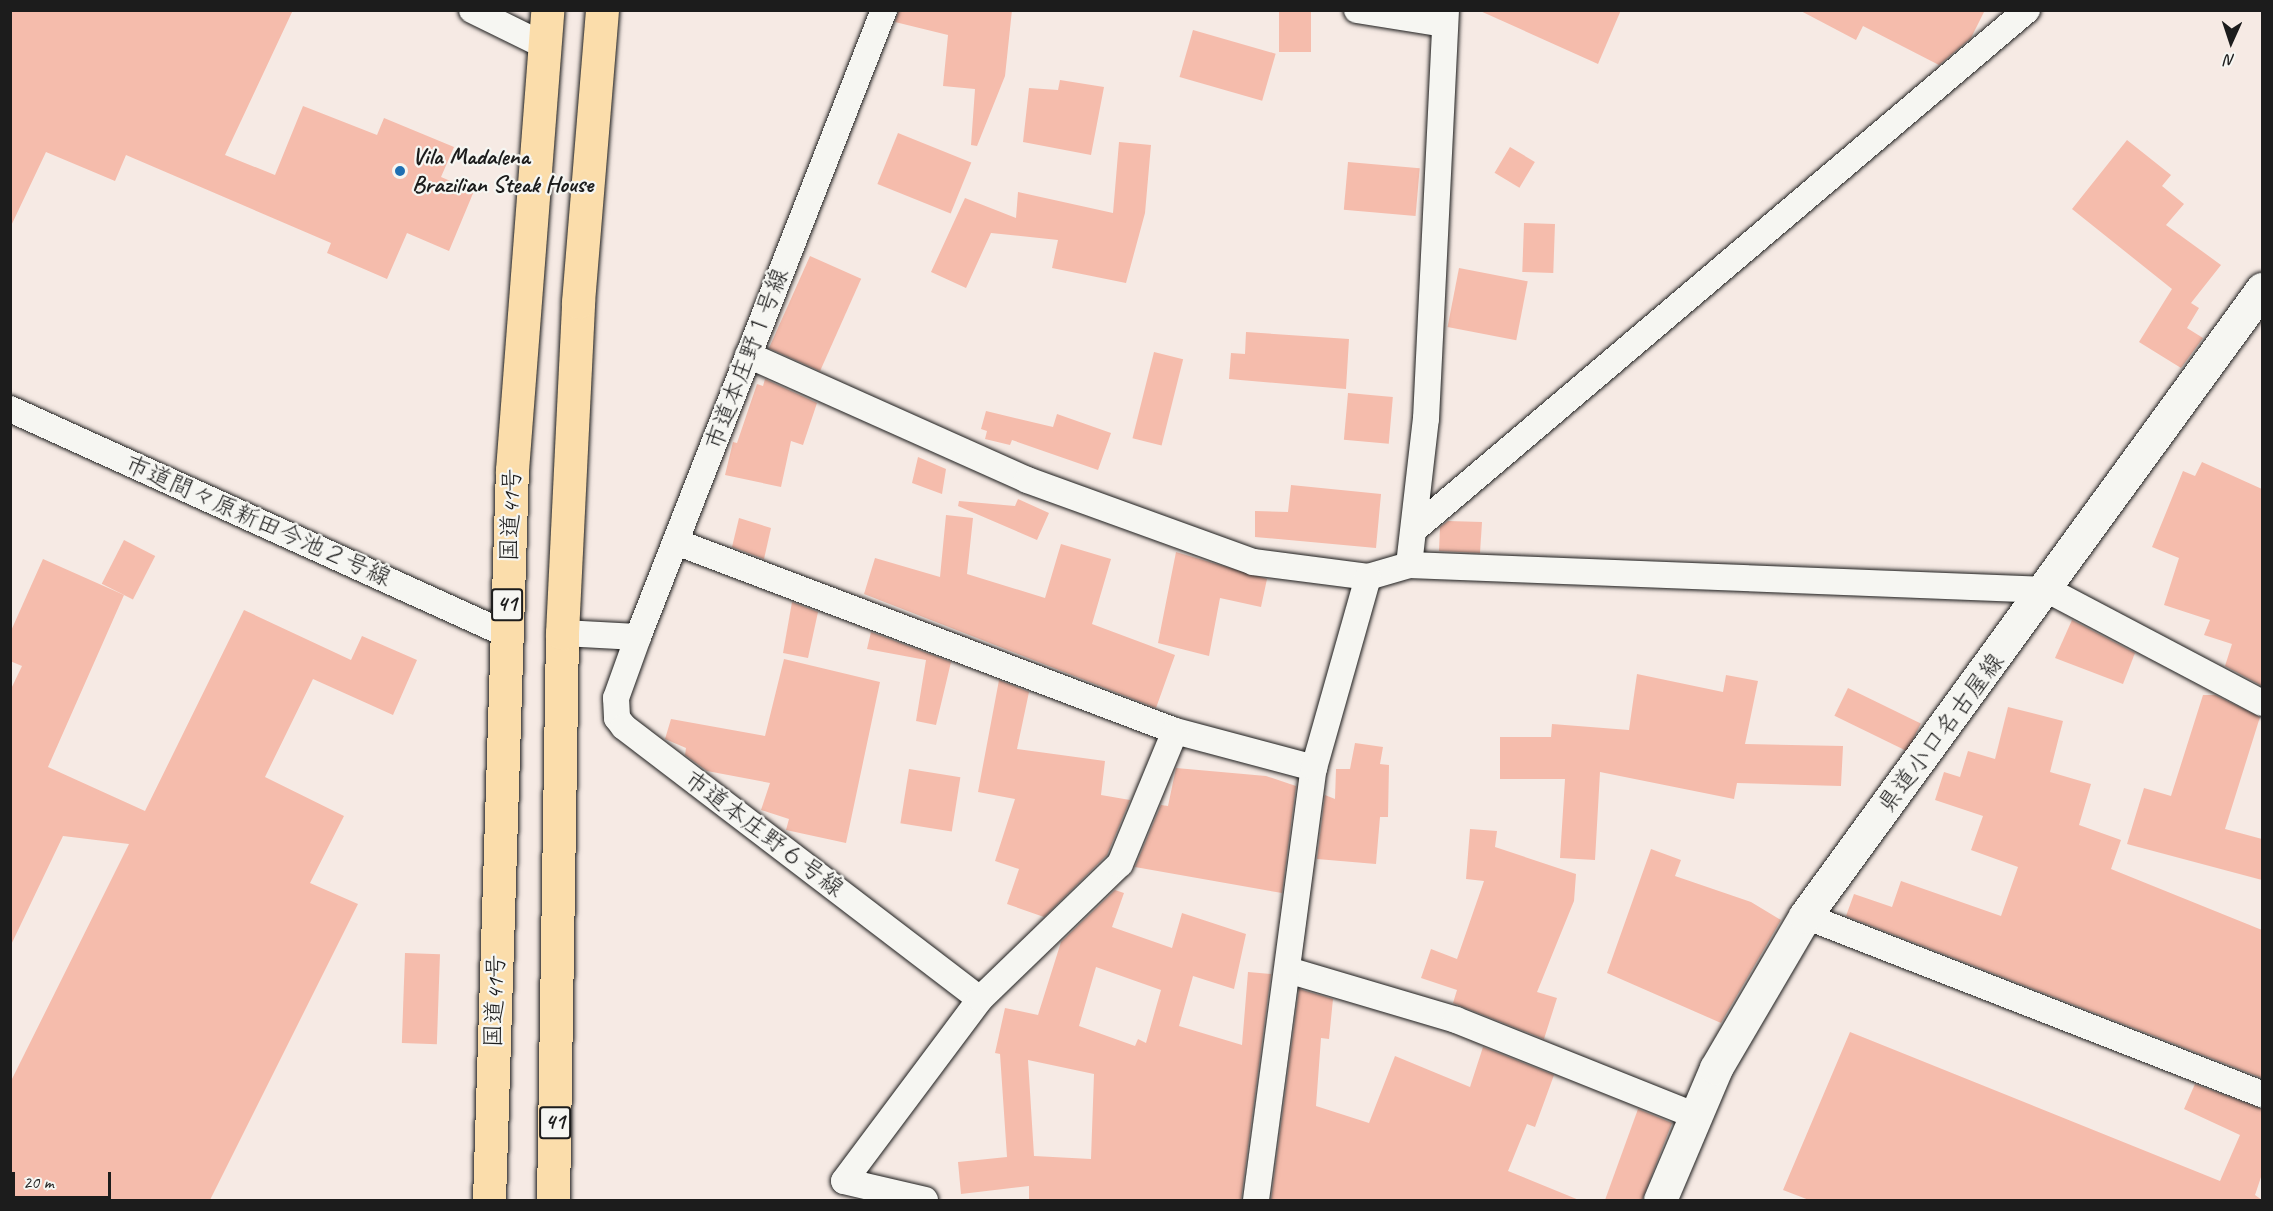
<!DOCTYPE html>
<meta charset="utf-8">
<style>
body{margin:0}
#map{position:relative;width:2273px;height:1211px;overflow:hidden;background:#f6eae4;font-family:Caveat,"Klee One",sans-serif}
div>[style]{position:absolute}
.building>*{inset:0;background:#f5bcac;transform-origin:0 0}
.roads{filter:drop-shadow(0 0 2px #1c1c1c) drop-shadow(0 0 2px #1c1c1c)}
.minor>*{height:26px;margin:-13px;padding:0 13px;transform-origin:13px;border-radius:13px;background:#f6f6f2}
.secondary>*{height:33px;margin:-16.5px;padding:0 16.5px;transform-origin:16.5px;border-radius:16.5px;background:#f6f6f2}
.trunk>*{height:33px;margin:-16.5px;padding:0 16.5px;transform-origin:16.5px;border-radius:16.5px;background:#fbddab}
.dots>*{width:16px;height:16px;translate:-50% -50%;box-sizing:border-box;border:3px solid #f6f6f2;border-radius:50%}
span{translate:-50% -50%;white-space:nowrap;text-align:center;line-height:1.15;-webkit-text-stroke:4.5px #f6f6f2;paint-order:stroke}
.shield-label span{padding:2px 4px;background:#f6f6f2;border:2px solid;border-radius:4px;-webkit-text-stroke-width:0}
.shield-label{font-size:22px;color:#1c1c1c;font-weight:700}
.poi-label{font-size:24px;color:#1c1c1c;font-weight:700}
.left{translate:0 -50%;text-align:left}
.street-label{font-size:24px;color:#1c1c1c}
.frame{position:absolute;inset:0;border:12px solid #1c1c1c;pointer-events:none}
.north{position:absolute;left:2201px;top:12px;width:60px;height:60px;-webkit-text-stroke:4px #f6f6f2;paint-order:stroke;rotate:183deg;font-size:16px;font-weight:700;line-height:24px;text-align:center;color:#1c1c1c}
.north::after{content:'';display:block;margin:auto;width:21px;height:27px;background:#1c1c1c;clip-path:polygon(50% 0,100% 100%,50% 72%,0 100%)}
.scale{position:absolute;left:12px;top:1172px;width:99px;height:27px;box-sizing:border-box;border:3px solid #1c1c1c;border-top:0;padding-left:8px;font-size:18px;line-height:21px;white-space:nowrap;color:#1c1c1c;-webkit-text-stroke:4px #f6f6f2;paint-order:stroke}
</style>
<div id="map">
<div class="building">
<i style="clip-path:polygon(10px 10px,293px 10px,225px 155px,275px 175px,303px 106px,377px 135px,384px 118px,454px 147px,441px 177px,474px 191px,449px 251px,407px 233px,387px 279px,327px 253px,331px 243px,126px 155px,115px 181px,46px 152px,10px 228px)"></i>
<i style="clip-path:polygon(899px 10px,1012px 10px,1005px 76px,977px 146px,971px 145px,975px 89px,943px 86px,948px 35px,895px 22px)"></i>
<i style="left:1279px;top:10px;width:32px;height:42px"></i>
<i style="clip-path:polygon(1478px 10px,1621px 10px,1598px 64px)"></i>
<i style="clip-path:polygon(1799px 10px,1985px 10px,1971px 38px,1939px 65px,1863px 26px,1856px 40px)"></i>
<i style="left:1193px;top:30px;width:86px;height:49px;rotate:16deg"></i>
<i style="clip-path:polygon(1060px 80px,1104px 87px,1091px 155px,1023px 142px,1029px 88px,1058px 90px)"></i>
<i style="left:898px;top:133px;width:79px;height:55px;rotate:22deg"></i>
<i style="clip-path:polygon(2127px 140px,2171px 175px,2162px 186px,2184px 204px,2166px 225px,2221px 265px,2191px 303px,2199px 308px,2187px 328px,2203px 338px,2181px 368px,2139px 342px,2172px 289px,2072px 209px)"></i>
<i style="clip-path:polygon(1119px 142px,1151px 145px,1145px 213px,1126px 283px,1052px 268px,1058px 240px,991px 233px,966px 288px,931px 272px,965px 198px,1016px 218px,1018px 192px,1113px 213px)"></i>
<i style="left:1510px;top:147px;width:29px;height:30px;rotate:31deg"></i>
<i style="left:1348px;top:162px;width:72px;height:48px;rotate:5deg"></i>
<i style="left:1524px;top:223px;width:31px;height:49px;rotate:2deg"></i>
<i style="left:810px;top:256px;width:56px;height:101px;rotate:24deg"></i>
<i style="left:1459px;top:268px;width:70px;height:60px;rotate:11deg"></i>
<i style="clip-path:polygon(1246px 332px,1349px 339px,1346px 389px,1229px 379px,1231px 353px,1245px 354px)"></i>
<i style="left:1154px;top:352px;width:30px;height:89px;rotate:14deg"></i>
<i style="clip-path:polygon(765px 379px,817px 403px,803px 445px,791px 441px,781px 487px,725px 475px,733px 442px,737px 443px,757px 384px,763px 386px)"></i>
<i style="left:1348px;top:393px;width:45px;height:47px;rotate:5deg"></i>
<i style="clip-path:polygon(986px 411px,1053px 427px,1057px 414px,1111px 433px,1098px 470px,1012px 440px,1010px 445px,985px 439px,987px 431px,981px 429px)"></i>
<i style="clip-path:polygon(918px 457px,946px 469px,942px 494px,912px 483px)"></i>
<i style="clip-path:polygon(2202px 462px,2262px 489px,2262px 686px,2225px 666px,2232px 644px,2204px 635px,2210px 620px,2164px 605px,2179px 558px,2152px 547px,2183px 471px,2195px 476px)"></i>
<i style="clip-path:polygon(1291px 485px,1381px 494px,1376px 548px,1255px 537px,1255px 511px,1288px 512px)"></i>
<i style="clip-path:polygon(1018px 499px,1049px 513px,1037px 540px,958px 506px,959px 501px,1015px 506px)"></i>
<i style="clip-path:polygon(946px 515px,973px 518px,967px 574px,1045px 598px,1061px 544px,1111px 559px,1092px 624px,1175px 655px,1156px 708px,864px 594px,875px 558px,940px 577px)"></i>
<i style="clip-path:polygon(739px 518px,771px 528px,764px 559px,732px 547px)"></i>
<i style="clip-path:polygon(1448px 521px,1482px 522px,1480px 553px,1439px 551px,1440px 527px)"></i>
<i style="left:124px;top:540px;width:35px;height:49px;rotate:27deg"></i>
<i style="clip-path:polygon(1176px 552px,1267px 579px,1261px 607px,1220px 598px,1209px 656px,1158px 643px)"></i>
<i style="clip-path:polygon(43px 559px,124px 595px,48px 767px,145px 811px,244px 610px,351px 660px,362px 636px,417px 660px,393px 715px,313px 679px,265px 777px,344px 816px,310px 883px,358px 904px,210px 1200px,10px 1200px,10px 1083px,129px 844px,63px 836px,10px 947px,10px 691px,22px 666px,10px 661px,10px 633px)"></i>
<i style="clip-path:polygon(792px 602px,818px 612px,808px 658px,783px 653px)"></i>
<i style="clip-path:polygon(2072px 620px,2135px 653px,2123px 684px,2055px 658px)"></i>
<i style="clip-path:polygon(871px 632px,951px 662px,936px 725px,916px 721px,926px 660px,867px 649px)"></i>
<i style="clip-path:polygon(784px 659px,880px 682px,846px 843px,786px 830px,789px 819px,761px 810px,770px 783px,707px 771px,685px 755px,686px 748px,665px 739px,671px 719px,765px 736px)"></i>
<i style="clip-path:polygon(1637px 674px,1723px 692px,1726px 675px,1758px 681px,1745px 744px,1843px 746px,1841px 786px,1737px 783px,1734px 799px,1600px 772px,1595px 860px,1560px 858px,1565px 779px,1500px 779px,1500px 737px,1551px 737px,1552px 724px,1629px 730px)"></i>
<i style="clip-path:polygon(999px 680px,1029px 692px,1017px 749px,1105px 761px,1101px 795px,1130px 800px,1107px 855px,1044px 917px,1007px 904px,1019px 869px,995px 861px,1015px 799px,978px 792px)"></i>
<i style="left:1848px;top:688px;width:81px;height:31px;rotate:26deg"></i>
<i style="clip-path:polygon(2203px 695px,2215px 695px,2260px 717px,2225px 829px,2262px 839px,2262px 880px,2127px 844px,2144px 788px,2171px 796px)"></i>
<i style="clip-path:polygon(2008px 707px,2063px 721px,2050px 772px,2091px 784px,2079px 825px,2121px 840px,2111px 869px,2262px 930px,2262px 1078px,1846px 916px,1854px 894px,1892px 907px,1901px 881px,2001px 916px,2018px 867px,1971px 850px,1983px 816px,1935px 800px,1944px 772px,1960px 777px,1968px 751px,1995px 759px)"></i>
<i style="clip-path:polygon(1355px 743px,1383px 747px,1380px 764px,1389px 765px,1388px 817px,1380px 817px,1376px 864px,1317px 859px,1325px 795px,1335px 799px,1336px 769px,1350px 769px)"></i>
<i style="clip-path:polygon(1176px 768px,1266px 776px,1296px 786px,1282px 893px,1135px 867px,1161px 805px,1168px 806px)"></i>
<i style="left:909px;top:769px;width:52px;height:55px;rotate:9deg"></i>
<i style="clip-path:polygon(1470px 829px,1497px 831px,1495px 847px,1576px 874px,1574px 901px,1537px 992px,1557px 998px,1544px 1039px,1453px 1003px,1457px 990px,1421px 978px,1431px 949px,1457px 959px,1484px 881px,1466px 879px)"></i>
<i style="clip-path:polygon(1651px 849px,1681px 860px,1675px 876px,1751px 902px,1781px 920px,1721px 1023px,1607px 973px)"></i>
<i style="clip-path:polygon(evenodd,1115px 890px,1124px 893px,1112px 927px,1172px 948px,1182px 913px,1246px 934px,1234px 989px,1193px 976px,1179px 1026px,1242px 1045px,1248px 972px,1271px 974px,1241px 1200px,1029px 1200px,1029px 1186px,961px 1194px,958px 1162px,1007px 1157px,1000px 1054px,995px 1053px,1005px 1008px,1038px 1015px,1061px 942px,1115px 890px,1096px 967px,1161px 990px,1146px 1043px,1138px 1039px,1135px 1046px,1079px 1026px,1096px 967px,1115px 890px,1028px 1060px,1094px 1074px,1091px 1159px,1034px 1156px,1028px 1060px)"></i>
<i style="left:405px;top:953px;width:35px;height:90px;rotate:2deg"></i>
<i style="clip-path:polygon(1299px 989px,1333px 999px,1329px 1039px,1321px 1038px,1316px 1106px,1369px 1123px,1395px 1056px,1470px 1087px,1483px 1047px,1554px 1075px,1535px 1127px,1527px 1124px,1508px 1171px,1579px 1200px,1271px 1200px)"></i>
<i style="clip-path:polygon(1850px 1032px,2220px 1181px,2240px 1135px,2184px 1109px,2195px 1084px,2262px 1109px,2262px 1174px,2255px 1195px,2262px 1200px,1809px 1200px,1783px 1190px)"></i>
<i style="clip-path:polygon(1638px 1109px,1672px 1123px,1642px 1200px,1605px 1200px)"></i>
</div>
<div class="roads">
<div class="minor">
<i style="left:472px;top:10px;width:79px;rotate:26.2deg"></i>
<i style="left:1357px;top:10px;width:88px;rotate:9.1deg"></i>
<i style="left:748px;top:355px;width:306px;rotate:24.1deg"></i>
<i style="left:1027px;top:480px;width:240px;rotate:19.9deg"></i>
<i style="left:1253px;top:562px;width:116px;rotate:7.4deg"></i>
<i style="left:1368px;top:577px;width:43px;rotate:-16.3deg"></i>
<i style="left:1409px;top:565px;width:639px;rotate:2.24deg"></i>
<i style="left:2048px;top:590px;width:242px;rotate:27.8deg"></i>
<i style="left:10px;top:409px;width:545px;rotate:24.4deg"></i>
<i style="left:1416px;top:528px;width:801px;rotate:-40.29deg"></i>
<i style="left:676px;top:542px;width:534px;rotate:20.74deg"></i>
<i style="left:1175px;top:731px;width:144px;rotate:14.9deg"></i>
<i style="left:1409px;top:565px;width:147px;rotate:-83.4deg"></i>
<i style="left:1426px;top:419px;width:409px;rotate:-87.2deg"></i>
<i style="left:562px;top:633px;width:76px;rotate:3deg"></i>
<i style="left:638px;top:637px;width:674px;rotate:-68.58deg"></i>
<i style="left:638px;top:637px;width:65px;rotate:109.8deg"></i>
<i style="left:616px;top:698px;width:20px;rotate:87deg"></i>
<i style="left:617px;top:718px;width:11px;rotate:52deg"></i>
<i style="left:624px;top:727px;width:448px;rotate:37.4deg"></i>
<i style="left:1805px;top:916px;width:490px;rotate:21.3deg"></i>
<i style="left:1291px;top:971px;width:172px;rotate:16.5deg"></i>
<i style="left:1456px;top:1020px;width:258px;rotate:21.8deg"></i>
<i style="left:925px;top:1200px;width:83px;rotate:-166.8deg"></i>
<i style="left:844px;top:1181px;width:227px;rotate:-53.2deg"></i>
<i style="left:980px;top:999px;width:194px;rotate:-44deg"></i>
<i style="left:1120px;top:864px;width:144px;rotate:-67.5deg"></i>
<i style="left:1256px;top:1200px;width:436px;rotate:-82.4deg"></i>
<i style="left:1314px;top:768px;width:198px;rotate:-74.2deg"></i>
</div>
<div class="secondary">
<i style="left:1660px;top:1200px;width:143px;rotate:-67deg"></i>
<i style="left:1716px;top:1068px;width:176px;rotate:-59.6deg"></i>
<i style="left:1805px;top:916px;width:776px;rotate:-53.91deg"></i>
</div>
<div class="trunk">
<i style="left:489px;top:1200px;width:730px;rotate:-88.2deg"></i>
<i style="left:512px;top:470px;width:461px;rotate:-85.6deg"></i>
<i style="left:553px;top:1200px;width:567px;rotate:-89.09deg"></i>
<i style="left:562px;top:633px;width:331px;rotate:-87.2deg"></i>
<i style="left:578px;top:302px;width:293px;rotate:-85.3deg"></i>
</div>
</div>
<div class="dots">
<i style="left:400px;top:171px;background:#1f6fb2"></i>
</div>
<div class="shield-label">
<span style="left:507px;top:605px">41</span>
<span style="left:555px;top:1123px">41</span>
</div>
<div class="poi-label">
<span class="left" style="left:412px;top:171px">Vila Madalena<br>Brazilian Steak House</span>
</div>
<div class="street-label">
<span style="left:747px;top:359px;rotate:-69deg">市道本庄野１号線</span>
<span style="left:511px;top:515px;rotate:-88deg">国道41号</span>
<span style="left:258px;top:521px;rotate:24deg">市道間々原新田今池２号線</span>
<span style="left:1941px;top:733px;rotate:-53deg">県道小口名古屋線</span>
<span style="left:764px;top:834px;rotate:37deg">市道本庄野６号線</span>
<span style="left:495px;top:1001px;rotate:-88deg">国道41号</span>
</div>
<div class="frame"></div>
<div class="north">N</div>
<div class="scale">20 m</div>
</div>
